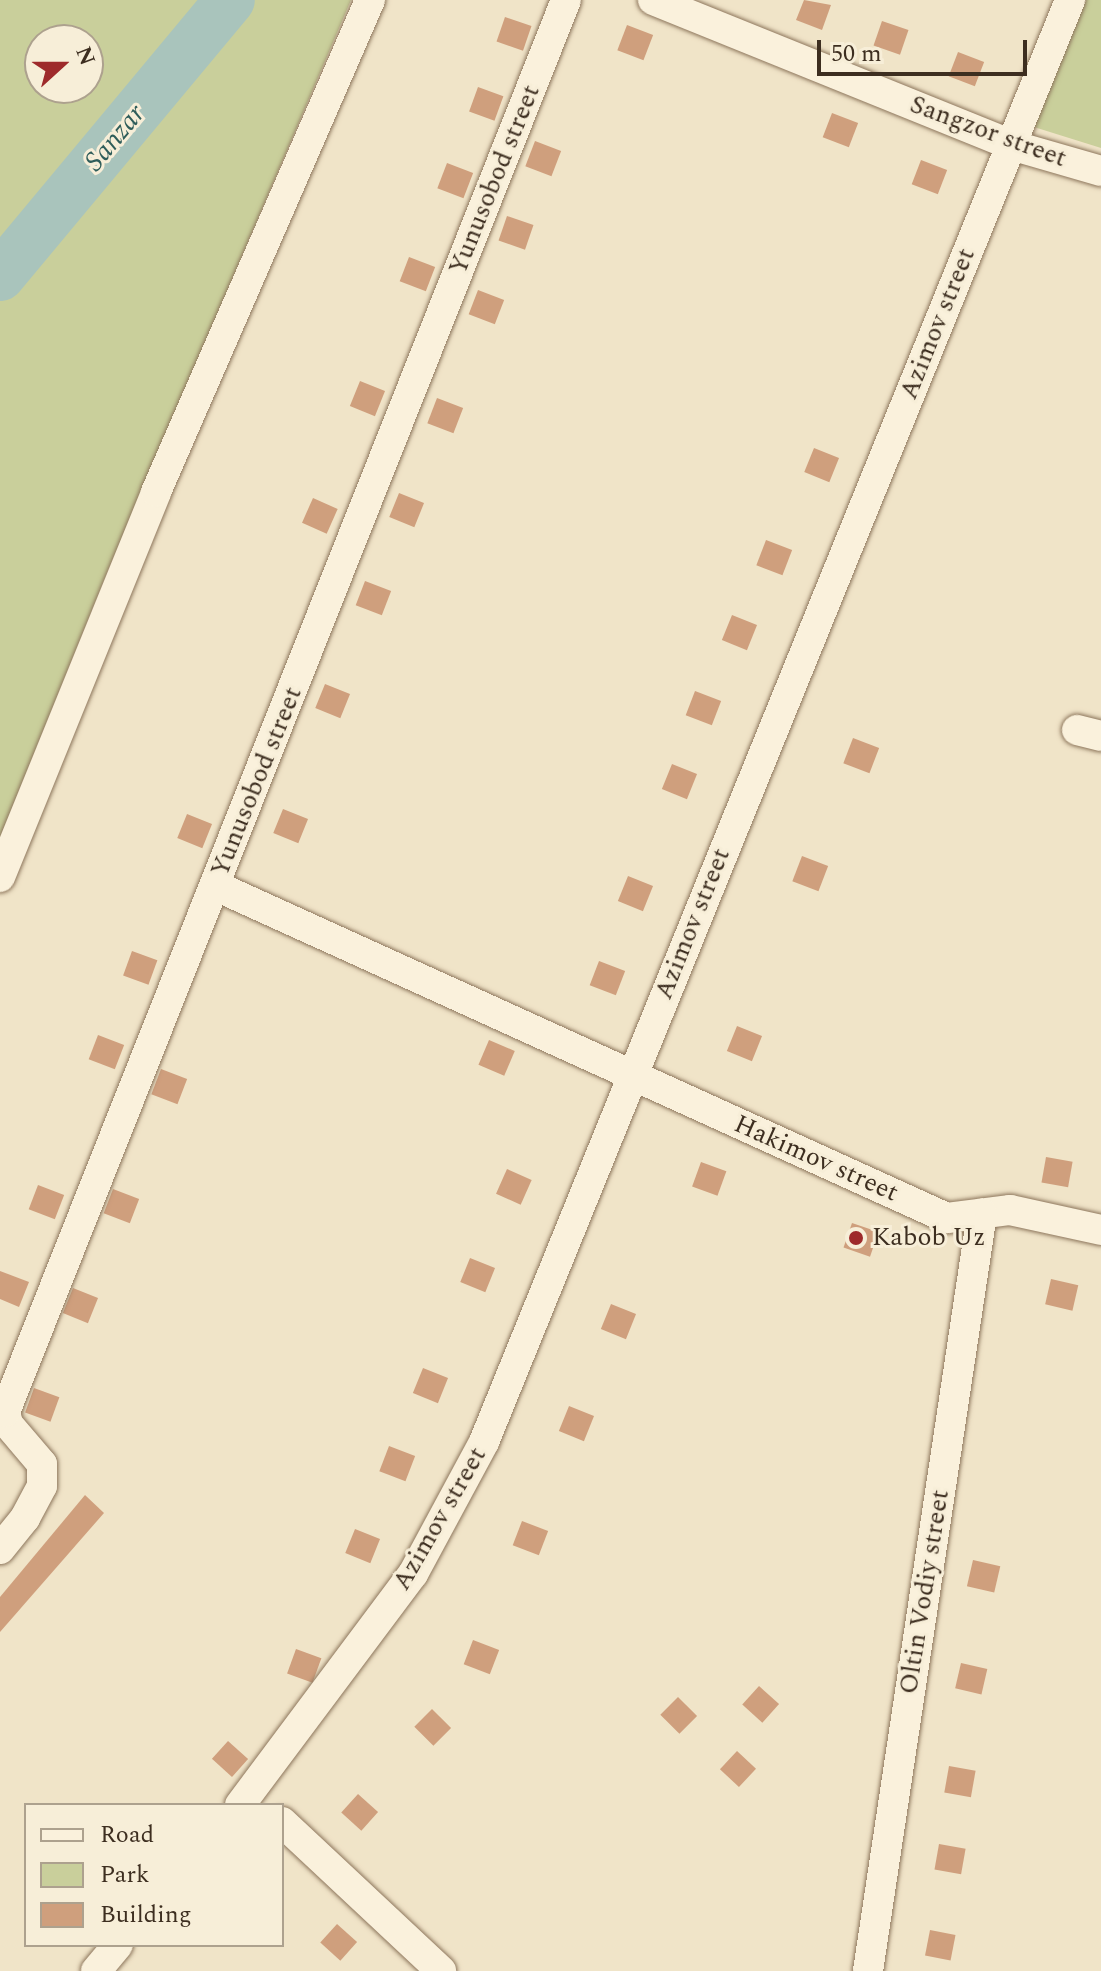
<!DOCTYPE html>
<style>
body{margin:0}
#map{position:relative;width:1101px;height:1971px;overflow:hidden;background:#f0e4c8;font-family:Spectral,serif}
div>[style]{position:absolute}
.green>*{inset:0;background:#c9cf9b}
.river>*{height:50px;margin:-25px;padding:0 25px;transform-origin:25px;border-radius:25px;background:#a9c4bc}
.building>*{inset:0;background:#cf9f7d;transform-origin:0 0}
.roads{filter:drop-shadow(0 0 2px #8d765c) drop-shadow(0 0 2px #8d765c)}
.street>*{height:30px;margin:-15px;padding:0 15px;transform-origin:15px;border-radius:15px;background:#faf1dc}
.dots>*{width:22px;height:22px;translate:-50% -50%;box-sizing:border-box;border:4px solid #f7eed8;border-radius:50%}
span{translate:-50% -50%;white-space:nowrap;text-align:center;line-height:1.15;-webkit-text-stroke:6px #f7eed8;paint-order:stroke}
.street-label{font-size:26px;color:#3d2e20}
.poi-label{font-size:26px;color:#3d2e20}
.left{translate:0 -50%;text-align:left}
.water-label{font-size:28px;color:#2f5d5a;font-style:italic}
.legend{position:absolute;left:24px;top:1803px;width:260px;height:144px;box-sizing:border-box;background:#f7eed8;border:2px solid #ada18e;margin:0;padding:10px 14px;list-style:none;font-size:24px;color:#3d2e20}
.legend li{display:flex;align-items:center;gap:16px;height:40px}
.legend b{width:40px;border:2px solid #ada18e}
.north{position:absolute;left:24px;top:24px;width:80px;height:80px;box-sizing:border-box;background:#f7eed8;border:2px solid #ada18e;border-radius:50%;rotate:69deg;font-size:22px;font-weight:700;line-height:32px;text-align:center;color:#3d2e20}
.north::after{content:'';display:block;margin:auto;width:28px;height:36px;background:#9e2a2b;clip-path:polygon(50% 0,100% 100%,50% 72%,0 100%)}
.scale{position:absolute;left:817px;top:40px;width:210px;height:36px;box-sizing:border-box;border:4px solid #3d2e20;border-top:0;padding-left:10px;font-size:24px;line-height:28px;white-space:nowrap;color:#3d2e20;-webkit-text-stroke:6px #f7eed8;paint-order:stroke}
</style>
<div id="map">
<div class="green">
<i style="clip-path:polygon(evenodd,0 0,351px 0,108px 570px,0 837px,0 0,40px 40px,88px 40px,88px 88px,40px 88px,40px 40px)"></i>
<i style="clip-path:polygon(1086px 0,1101px 0,1101px 148px,1034px 127px)"></i>
</div>
<div class="river">
<i style="left:0;top:276px;width:359px;rotate:-50.2deg"></i>
</div>
<div class="building">
<i style="clip-path:polygon(804px 0,831px 5px,822px 30px,796px 20px)"></i>
<i style="left:505px;top:17px;width:28px;height:26px;rotate:19deg"></i>
<i style="left:882px;top:21px;width:28px;height:26px;rotate:19deg"></i>
<i style="left:627px;top:25px;width:28px;height:27px;rotate:21deg"></i>
<i style="left:958px;top:52px;width:28px;height:26px;rotate:21deg"></i>
<i style="left:478px;top:87px;width:27px;height:26px;rotate:20deg"></i>
<i style="left:832px;top:113px;width:28px;height:26px;rotate:21deg"></i>
<i style="left:535px;top:141px;width:28px;height:27px;rotate:21deg"></i>
<i style="left:921px;top:160px;width:28px;height:26px;rotate:21deg"></i>
<i style="left:447px;top:163px;width:28px;height:27px;rotate:21deg"></i>
<i style="left:507px;top:216px;width:28px;height:26px;rotate:19deg"></i>
<i style="left:409px;top:257px;width:28px;height:26px;rotate:21deg"></i>
<i style="left:478px;top:290px;width:28px;height:26px;rotate:21deg"></i>
<i style="left:360px;top:381px;width:27px;height:27px;rotate:22deg"></i>
<i style="left:437px;top:398px;width:28px;height:27px;rotate:21deg"></i>
<i style="left:814px;top:448px;width:27px;height:26px;rotate:22deg"></i>
<i style="left:399px;top:493px;width:27px;height:26px;rotate:22deg"></i>
<i style="left:313px;top:498px;width:27px;height:27px;rotate:24deg"></i>
<i style="left:766px;top:540px;width:28px;height:27px;rotate:21deg"></i>
<i style="left:365px;top:581px;width:28px;height:26px;rotate:21deg"></i>
<i style="left:732px;top:615px;width:27px;height:27px;rotate:22deg"></i>
<i style="left:325px;top:684px;width:27px;height:26px;rotate:22deg"></i>
<i style="left:695px;top:691px;width:28px;height:26px;rotate:21deg"></i>
<i style="left:853px;top:738px;width:28px;height:27px;rotate:21deg"></i>
<i style="left:672px;top:764px;width:27px;height:27px;rotate:22deg"></i>
<i style="left:283px;top:809px;width:27px;height:26px;rotate:22deg"></i>
<i style="left:187px;top:814px;width:27px;height:26px;rotate:22deg"></i>
<i style="left:802px;top:856px;width:28px;height:27px;rotate:21deg"></i>
<i style="left:628px;top:876px;width:27px;height:27px;rotate:22deg"></i>
<i style="left:132px;top:951px;width:27px;height:26px;rotate:20deg"></i>
<i style="left:599px;top:961px;width:28px;height:26px;rotate:21deg"></i>
<i style="left:737px;top:1026px;width:27px;height:27px;rotate:22deg"></i>
<i style="left:98px;top:1035px;width:28px;height:26px;rotate:21deg"></i>
<i style="left:489px;top:1040px;width:28px;height:27px;rotate:23deg"></i>
<i style="left:161px;top:1069px;width:28px;height:27px;rotate:21deg"></i>
<i style="left:1046px;top:1157px;width:27px;height:26px;rotate:10deg"></i>
<i style="left:701px;top:1162px;width:27px;height:26px;rotate:20deg"></i>
<i style="left:507px;top:1169px;width:27px;height:27px;rotate:24deg"></i>
<i style="left:38px;top:1185px;width:28px;height:26px;rotate:21deg"></i>
<i style="left:113px;top:1189px;width:28px;height:26px;rotate:21deg"></i>
<i style="left:852px;top:1223px;width:28px;height:26px;rotate:19deg"></i>
<i style="left:470px;top:1258px;width:27px;height:26px;rotate:22deg"></i>
<i style="clip-path:polygon(0 1271px,29px 1282px,19px 1307px,0 1299px)"></i>
<i style="left:1051px;top:1279px;width:28px;height:26px;rotate:13deg"></i>
<i style="left:73px;top:1288px;width:27px;height:27px;rotate:22deg"></i>
<i style="left:611px;top:1304px;width:27px;height:27px;rotate:22deg"></i>
<i style="left:423px;top:1368px;width:27px;height:27px;rotate:22deg"></i>
<i style="left:34px;top:1388px;width:27px;height:26px;rotate:20deg"></i>
<i style="left:569px;top:1406px;width:27px;height:27px;rotate:22deg"></i>
<i style="left:389px;top:1446px;width:28px;height:27px;rotate:21deg"></i>
<i style="clip-path:polygon(85px 1495px,104px 1513px,0 1632px,0 1597px)"></i>
<i style="left:522px;top:1521px;width:28px;height:26px;rotate:21deg"></i>
<i style="left:355px;top:1529px;width:27px;height:26px;rotate:22deg"></i>
<i style="left:973px;top:1560px;width:28px;height:27px;rotate:13deg"></i>
<i style="left:473px;top:1640px;width:28px;height:26px;rotate:21deg"></i>
<i style="left:296px;top:1649px;width:27px;height:26px;rotate:20deg"></i>
<i style="left:961px;top:1663px;width:27px;height:26px;rotate:13deg"></i>
<i style="left:759px;top:1686px;width:27px;height:25px;rotate:42deg"></i>
<i style="left:678px;top:1697px;width:27px;height:25px;rotate:45deg"></i>
<i style="left:432px;top:1709px;width:27px;height:25px;rotate:45deg"></i>
<i style="left:228px;top:1741px;width:27px;height:24px;rotate:42deg"></i>
<i style="left:737px;top:1751px;width:26px;height:25px;rotate:43deg"></i>
<i style="left:949px;top:1766px;width:27px;height:27px;rotate:10deg"></i>
<i style="left:358px;top:1794px;width:27px;height:25px;rotate:42deg"></i>
<i style="left:939px;top:1844px;width:27px;height:26px;rotate:10deg"></i>
<i style="left:337px;top:1924px;width:27px;height:25px;rotate:42deg"></i>
<i style="left:930px;top:1930px;width:26px;height:26px;rotate:11deg"></i>
</div>
<div class="roads">
<div class="street">
<i style="left:653px;top:0;width:386px;rotate:22deg"></i>
<i style="left:1011px;top:145px;width:94px;rotate:16.1deg"></i>
<i style="left:1077px;top:730px;width:25px;rotate:14deg"></i>
<i style="left:0;top:877px;width:415px;rotate:-67.9deg"></i>
<i style="left:156px;top:492px;width:537px;rotate:-66.49deg"></i>
<i style="left:216px;top:886px;width:803px;rotate:24.43deg"></i>
<i style="left:947px;top:1218px;width:64px;rotate:-7.2deg"></i>
<i style="left:1010px;top:1210px;width:93px;rotate:12.4deg"></i>
<i style="left:0;top:1549px;width:40px;rotate:-51deg"></i>
<i style="left:25px;top:1518px;width:36px;rotate:-62deg"></i>
<i style="left:42px;top:1486px;width:22px;rotate:-90deg"></i>
<i style="left:42px;top:1464px;width:52px;rotate:-130.4deg"></i>
<i style="left:8px;top:1424px;width:12px;rotate:-104deg"></i>
<i style="left:5px;top:1412px;width:1519px;rotate:-68.33deg"></i>
<i style="left:240px;top:1805px;width:289px;rotate:-53.2deg"></i>
<i style="left:413px;top:1574px;width:150px;rotate:-61.7deg"></i>
<i style="left:484px;top:1442px;width:1557px;rotate:-67.88deg"></i>
<i style="left:282px;top:1822px;width:218px;rotate:43.1deg"></i>
<i style="left:96px;top:1971px;width:34px;rotate:-50deg"></i>
<i style="left:868px;top:1971px;width:766px;rotate:-81.44deg"></i>
</div>
</div>
<div class="dots">
<i style="left:856px;top:1238px;background:#9e2a2b"></i>
</div>
<div class="street-label">
<span style="left:988px;top:132px;rotate:20deg">Sangzor street</span>
<span style="left:495px;top:180px;rotate:-68deg">Yunusobod street</span>
<span style="left:938px;top:324px;rotate:-68deg">Azimov street</span>
<span style="left:257px;top:782px;rotate:-68deg">Yunusobod street</span>
<span style="left:693px;top:924px;rotate:-68deg">Azimov street</span>
<span style="left:816px;top:1159px;rotate:24deg">Hakimov street</span>
<span style="left:440px;top:1519px;rotate:-60deg">Azimov street</span>
<span style="left:925px;top:1592px;rotate:-81deg">Oltin Vodiy street</span>
</div>
<div class="poi-label">
<span class="left" style="left:872px;top:1238px">Kabob Uz</span>
</div>
<div class="water-label">
<span style="left:115px;top:138px;rotate:-50deg">Sanzar</span>
</div>
<ul class="legend">
<li><b style="height:10px;background:#faf1dc"></b>Road</li>
<li><b style="height:22px;background:#c9cf9b"></b>Park</li>
<li><b style="height:22px;background:#cf9f7d"></b>Building</li>
</ul>
<div class="north">N</div>
<div class="scale">50 m</div>
</div>
